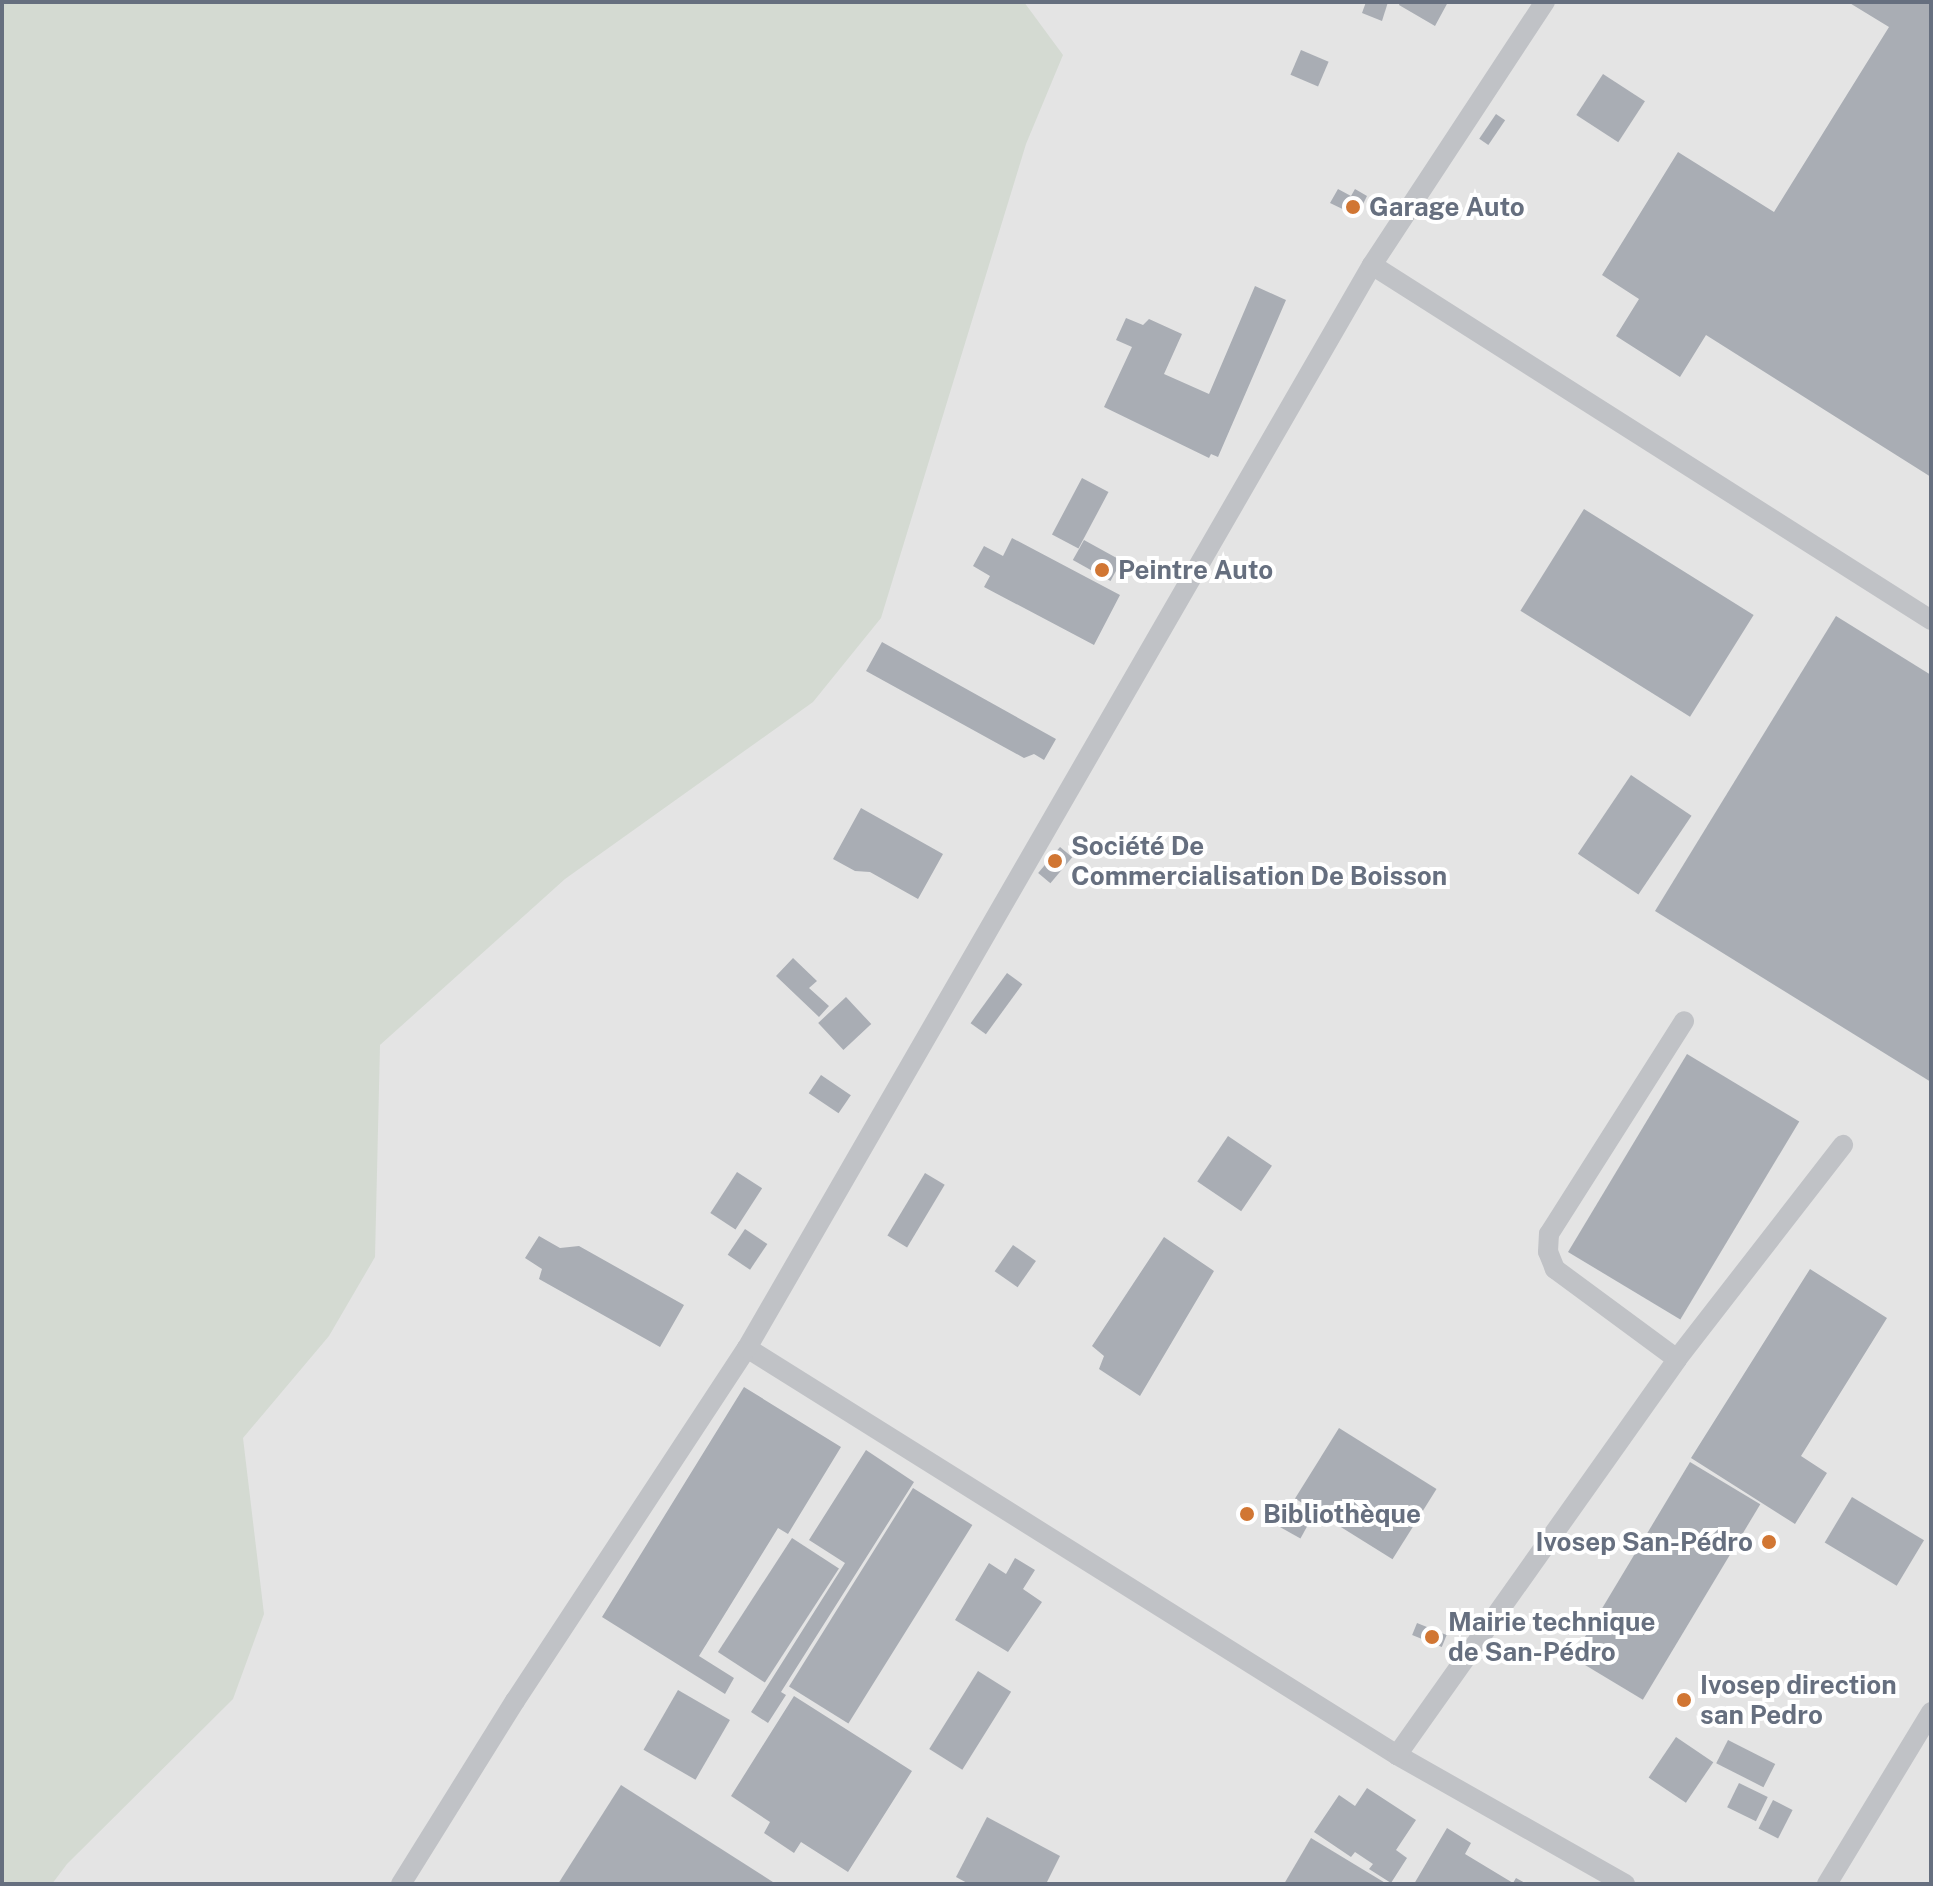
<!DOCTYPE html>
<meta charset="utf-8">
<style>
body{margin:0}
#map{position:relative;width:1933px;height:1886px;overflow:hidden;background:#f3f4f0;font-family:"Public Sans",sans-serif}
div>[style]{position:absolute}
.built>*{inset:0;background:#e4e4e4}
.green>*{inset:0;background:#d4dad2}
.building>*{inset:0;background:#a9adb4;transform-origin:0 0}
.lane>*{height:20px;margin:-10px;padding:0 10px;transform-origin:10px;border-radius:10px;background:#c0c2c6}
.dots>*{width:22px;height:22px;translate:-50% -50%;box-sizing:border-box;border:4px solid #fff;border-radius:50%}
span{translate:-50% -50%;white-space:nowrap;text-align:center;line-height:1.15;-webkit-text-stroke:8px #fff;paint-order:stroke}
.poi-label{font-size:26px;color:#666f7f;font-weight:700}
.left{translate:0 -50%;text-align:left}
.right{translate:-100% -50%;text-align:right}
.frame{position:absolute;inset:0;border:4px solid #666f7f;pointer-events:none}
</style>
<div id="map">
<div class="built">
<i style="clip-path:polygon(767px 2px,1931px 2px,1931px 1884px,2px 1884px)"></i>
</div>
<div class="green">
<i style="clip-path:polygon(2px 2px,1024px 2px,1063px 55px,1026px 144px,881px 618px,813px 702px,565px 879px,380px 1045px,375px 1257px,329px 1336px,243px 1438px,264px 1614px,233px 1699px,67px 1864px,52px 1884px,2px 1884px)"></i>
</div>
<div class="building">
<i style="clip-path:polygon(1366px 2px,1388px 2px,1382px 21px,1362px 13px)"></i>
<i style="clip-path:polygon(1400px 2px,1422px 4px,1448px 2px,1435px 26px,1399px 5px)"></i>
<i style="clip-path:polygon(1848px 2px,1931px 2px,1931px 477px,1706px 335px,1680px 377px,1616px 336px,1639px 299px,1602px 275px,1678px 152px,1774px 212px,1889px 27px)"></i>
<i style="left:1301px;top:50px;width:30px;height:27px;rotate:23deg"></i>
<i style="left:1603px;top:74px;width:50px;height:49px;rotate:33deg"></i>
<i style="left:1496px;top:114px;width:11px;height:30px;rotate:34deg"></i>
<i style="clip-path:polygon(1338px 189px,1351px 196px,1355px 189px,1367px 196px,1357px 216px,1330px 203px)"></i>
<i style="clip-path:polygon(1255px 286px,1286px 300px,1218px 457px,1211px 454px,1209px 458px,1104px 407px,1132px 347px,1116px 340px,1126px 318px,1143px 325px,1149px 319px,1182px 334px,1164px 374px,1209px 394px)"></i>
<i style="left:1082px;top:478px;width:30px;height:64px;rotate:28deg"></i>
<i style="left:1584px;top:509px;width:200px;height:120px;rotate:32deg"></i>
<i style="clip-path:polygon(1012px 538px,1120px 595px,1094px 645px,984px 587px,990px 576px,973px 566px,984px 546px,1003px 556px)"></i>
<i style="left:1084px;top:540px;width:43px;height:23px;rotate:29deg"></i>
<i style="clip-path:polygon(1836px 616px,1931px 675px,1931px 1082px,1655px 911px)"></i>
<i style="clip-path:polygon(882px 642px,1056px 739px,1044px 760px,1034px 754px,1024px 758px,866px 671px)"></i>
<i style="left:1631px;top:775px;width:73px;height:95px;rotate:34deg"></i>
<i style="clip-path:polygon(861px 808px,943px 854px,918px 899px,870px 872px,855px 871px,833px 859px)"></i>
<i style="left:1060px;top:847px;width:16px;height:34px;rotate:40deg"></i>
<i style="clip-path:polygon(793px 958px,817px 981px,809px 988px,829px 1006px,819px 1017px,776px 976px)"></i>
<i style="left:1007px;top:973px;width:19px;height:62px;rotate:36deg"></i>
<i style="left:846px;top:997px;width:37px;height:38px;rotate:47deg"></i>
<i style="left:1687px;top:1054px;width:131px;height:231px;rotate:31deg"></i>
<i style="left:821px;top:1075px;width:36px;height:22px;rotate:34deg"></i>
<i style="left:1228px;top:1136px;width:53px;height:55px;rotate:34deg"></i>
<i style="left:737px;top:1172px;width:30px;height:49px;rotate:33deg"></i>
<i style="left:925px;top:1173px;width:23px;height:73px;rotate:31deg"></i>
<i style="left:745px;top:1229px;width:27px;height:31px;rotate:34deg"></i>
<i style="clip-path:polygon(539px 1236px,560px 1248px,579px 1246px,684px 1305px,660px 1347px,539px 1279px,542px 1269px,525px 1258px)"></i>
<i style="clip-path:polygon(1164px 1237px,1214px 1271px,1140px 1396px,1099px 1369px,1104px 1356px,1092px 1346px)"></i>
<i style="left:1013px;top:1245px;width:28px;height:32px;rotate:35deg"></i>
<i style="clip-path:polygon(1810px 1269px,1887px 1318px,1801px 1456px,1827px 1473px,1795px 1524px,1691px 1458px)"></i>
<i style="clip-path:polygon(744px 1387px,841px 1447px,788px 1534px,778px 1528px,699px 1656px,734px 1678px,725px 1694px,602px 1617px)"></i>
<i style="left:1339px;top:1428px;width:115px;height:83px;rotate:32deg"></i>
<i style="clip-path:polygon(866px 1450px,914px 1482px,781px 1692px,786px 1695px,768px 1723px,751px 1712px,845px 1563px,809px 1540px)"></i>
<i style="left:1690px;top:1462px;width:82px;height:228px;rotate:31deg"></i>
<i style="left:913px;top:1488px;width:70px;height:234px;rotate:32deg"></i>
<i style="left:1852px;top:1497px;width:84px;height:53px;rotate:31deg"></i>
<i style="left:1291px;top:1508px;width:23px;height:22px;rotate:29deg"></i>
<i style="left:792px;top:1538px;width:56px;height:136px;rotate:33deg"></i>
<i style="clip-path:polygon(1015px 1558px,1035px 1570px,1023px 1589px,1042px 1602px,1008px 1652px,955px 1620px,989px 1563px,1006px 1574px)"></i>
<i style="left:1417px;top:1623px;width:32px;height:13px;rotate:22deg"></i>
<i style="left:978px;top:1671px;width:39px;height:92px;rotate:32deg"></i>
<i style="left:678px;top:1690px;width:60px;height:69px;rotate:30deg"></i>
<i style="clip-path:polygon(794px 1696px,912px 1771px,848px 1872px,801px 1842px,794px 1853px,764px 1833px,770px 1822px,731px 1796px)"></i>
<i style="left:1676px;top:1737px;width:45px;height:49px;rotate:34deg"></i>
<i style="left:1728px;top:1740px;width:53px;height:26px;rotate:27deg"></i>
<i style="left:1739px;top:1783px;width:32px;height:27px;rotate:26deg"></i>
<i style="clip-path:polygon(621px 1785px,776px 1884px,558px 1884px)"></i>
<i style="clip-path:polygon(1367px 1788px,1416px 1820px,1396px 1850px,1407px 1858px,1391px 1883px,1369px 1869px,1373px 1864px,1355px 1852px,1351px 1857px,1314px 1832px,1339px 1795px,1355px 1806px)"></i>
<i style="left:1773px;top:1800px;width:22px;height:32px;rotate:27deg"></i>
<i style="clip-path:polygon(987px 1817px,1060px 1856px,1046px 1884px,969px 1884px,956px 1877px)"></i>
<i style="clip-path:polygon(1447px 1828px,1471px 1843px,1465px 1854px,1513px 1883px,1516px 1878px,1527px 1884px,1414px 1884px)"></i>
<i style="clip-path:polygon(1311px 1838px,1387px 1884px,1284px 1884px)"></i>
</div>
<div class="lane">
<i style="left:1372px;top:265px;width:662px;rotate:32.42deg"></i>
<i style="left:747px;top:1348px;width:767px;rotate:32.05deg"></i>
<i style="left:1397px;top:1755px;width:262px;rotate:29.5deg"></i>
<i style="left:1677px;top:1359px;width:152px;rotate:-143.6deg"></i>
<i style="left:1555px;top:1269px;width:18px;rotate:-112deg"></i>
<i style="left:1548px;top:1252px;width:18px;rotate:-87deg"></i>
<i style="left:1549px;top:1234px;width:252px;rotate:-57.6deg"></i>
<i style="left:1397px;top:1755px;width:485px;rotate:-54.7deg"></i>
<i style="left:1677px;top:1359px;width:271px;rotate:-52.2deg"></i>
<i style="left:401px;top:1884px;width:216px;rotate:-58.1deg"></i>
<i style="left:515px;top:1701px;width:422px;rotate:-56.7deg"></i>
<i style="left:747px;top:1348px;width:1250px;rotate:-60.01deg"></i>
<i style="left:1372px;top:265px;width:315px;rotate:-56.7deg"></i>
<i style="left:1827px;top:1884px;width:201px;rotate:-58.8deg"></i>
</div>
<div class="dots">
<i style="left:1353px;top:207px;background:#d17633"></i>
<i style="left:1102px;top:570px;background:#d17633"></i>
<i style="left:1055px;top:861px;background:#d17633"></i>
<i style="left:1247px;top:1514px;background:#d17633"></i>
<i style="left:1769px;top:1542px;background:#d17633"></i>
<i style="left:1432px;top:1637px;background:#d17633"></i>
<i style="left:1684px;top:1700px;background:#d17633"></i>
</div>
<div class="poi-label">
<span class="left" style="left:1369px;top:207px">Garage Auto</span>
<span class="left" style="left:1118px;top:570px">Peintre Auto</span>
<span class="left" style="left:1071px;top:861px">Société De<br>Commercialisation De Boisson</span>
<span class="left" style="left:1263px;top:1514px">Bibliothèque</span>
<span class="right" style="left:1753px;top:1542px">Ivosep San-Pédro</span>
<span class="left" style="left:1448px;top:1637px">Mairie technique<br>de San-Pédro</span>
<span class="left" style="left:1700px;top:1700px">Ivosep direction<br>san Pedro</span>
</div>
<div class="frame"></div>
</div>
